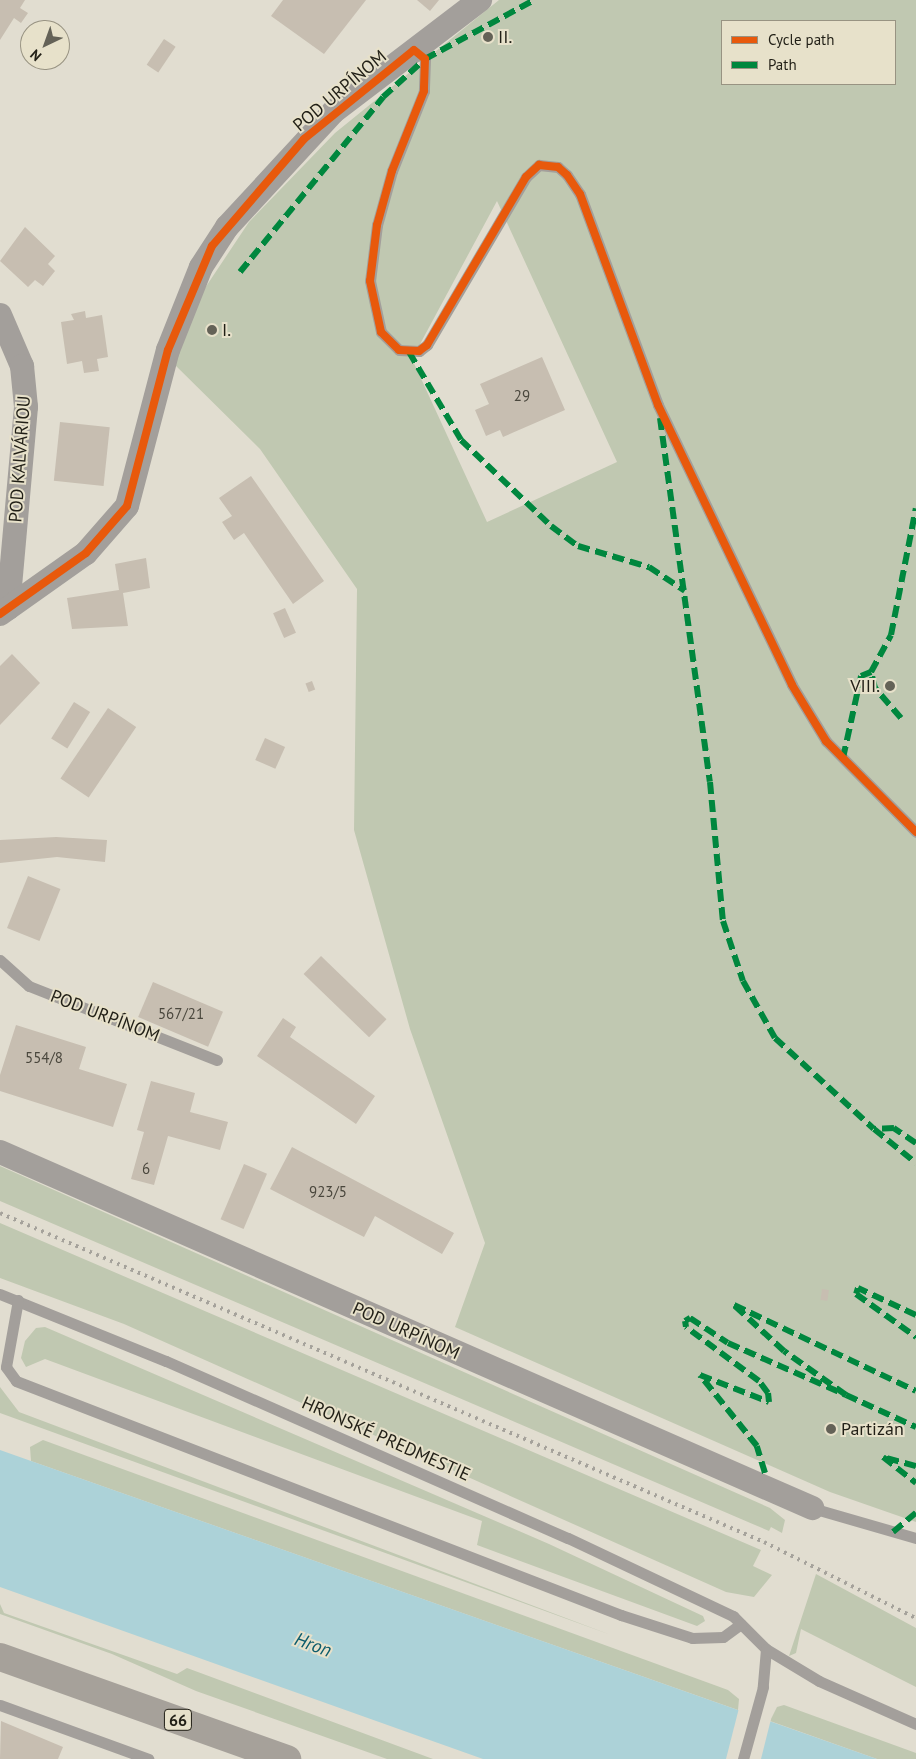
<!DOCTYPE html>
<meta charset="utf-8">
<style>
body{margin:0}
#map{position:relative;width:916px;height:1759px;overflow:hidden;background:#e1ddd0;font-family:"PT Sans",sans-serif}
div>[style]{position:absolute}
.green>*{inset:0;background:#c0c8b1}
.water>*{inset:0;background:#acd2d8}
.pier>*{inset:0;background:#e1ddd0}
.building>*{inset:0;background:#c7beb1;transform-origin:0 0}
.service>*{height:11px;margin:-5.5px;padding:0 5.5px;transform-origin:5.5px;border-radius:5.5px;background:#a39f9b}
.minor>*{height:24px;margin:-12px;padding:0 12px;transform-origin:12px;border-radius:12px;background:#a39f9b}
.primary>*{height:28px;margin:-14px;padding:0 14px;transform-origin:14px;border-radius:14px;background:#a6a19a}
.rail>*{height:4px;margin-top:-2px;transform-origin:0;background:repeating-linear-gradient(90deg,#a5a29b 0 2.5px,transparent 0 7.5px)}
.quiet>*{height:6px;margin-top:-3px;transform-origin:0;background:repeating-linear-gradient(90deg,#00873e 0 12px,transparent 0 18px)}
.cycleway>*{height:8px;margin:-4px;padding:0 4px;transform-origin:4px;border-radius:4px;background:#e8590c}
.dots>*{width:14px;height:14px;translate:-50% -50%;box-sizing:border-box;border:2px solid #e7e1ca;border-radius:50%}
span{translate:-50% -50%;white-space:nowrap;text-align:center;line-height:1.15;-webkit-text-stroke:4px #e7e1ca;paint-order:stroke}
.number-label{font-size:15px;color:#4a473d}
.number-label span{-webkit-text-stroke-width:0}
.shield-label span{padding:1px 4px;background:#e7e1ca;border:1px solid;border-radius:4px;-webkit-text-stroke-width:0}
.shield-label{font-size:16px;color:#211f16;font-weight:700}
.poi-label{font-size:18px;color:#211f16}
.left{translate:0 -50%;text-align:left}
.right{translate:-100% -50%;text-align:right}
.street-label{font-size:18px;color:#211f16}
.water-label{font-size:19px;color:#0d5c6c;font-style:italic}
.legend{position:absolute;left:721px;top:20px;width:175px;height:65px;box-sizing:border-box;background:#e7e1ca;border:1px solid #989382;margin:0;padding:6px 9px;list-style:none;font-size:15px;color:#211f16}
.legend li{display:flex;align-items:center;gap:10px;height:25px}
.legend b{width:25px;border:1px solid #989382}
.north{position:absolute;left:20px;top:20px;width:50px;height:50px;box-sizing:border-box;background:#e7e1ca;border:1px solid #989382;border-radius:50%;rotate:222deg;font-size:14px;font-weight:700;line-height:20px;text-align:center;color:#211f16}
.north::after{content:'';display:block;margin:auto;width:18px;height:22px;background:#646257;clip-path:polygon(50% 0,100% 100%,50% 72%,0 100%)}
</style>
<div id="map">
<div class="green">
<i style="clip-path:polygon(evenodd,499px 0,916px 0,916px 1522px,830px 1492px,455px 1327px,485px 1243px,410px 1029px,354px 830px,357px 589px,260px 449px,173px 363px,199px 297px,249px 222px,335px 133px,499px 0,722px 21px,895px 21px,895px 84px,722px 84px,722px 21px,499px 0,497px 201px,617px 462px,487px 522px,412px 359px,497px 201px)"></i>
<i style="clip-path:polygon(0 1166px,770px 1508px,785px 1520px,782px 1533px,771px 1527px,769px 1531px,0 1201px)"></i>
<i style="clip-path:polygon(0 1223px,761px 1550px,753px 1566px,772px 1575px,754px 1597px,726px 1592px,124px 1324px,0 1278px)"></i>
<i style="clip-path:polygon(45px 1327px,549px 1544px,703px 1616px,705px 1621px,697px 1626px,477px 1545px,482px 1521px,45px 1359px,26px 1367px,21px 1358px,25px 1341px,36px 1328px)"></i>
<i style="clip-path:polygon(0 1387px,19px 1412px,611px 1635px,0 1413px)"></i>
<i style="clip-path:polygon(43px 1440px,728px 1690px,739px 1699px,738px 1710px,31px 1461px,30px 1447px)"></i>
<i style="clip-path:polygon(816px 1574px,916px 1628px,916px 1687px,801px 1629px,796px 1653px,789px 1656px)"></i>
<i style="clip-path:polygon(0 1604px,4px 1613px,177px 1674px,187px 1668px,433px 1759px,387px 1759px,196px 1691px,112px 1654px,0 1614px)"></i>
<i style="clip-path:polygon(784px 1705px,916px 1753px,916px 1759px,877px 1759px,770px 1721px,777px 1707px)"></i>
</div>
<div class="water">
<i style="clip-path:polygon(0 1450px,31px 1461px,877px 1759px,483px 1759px,0 1587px)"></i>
</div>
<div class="pier">
<i style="clip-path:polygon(739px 1708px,771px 1719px,761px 1759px,726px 1759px)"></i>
</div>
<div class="building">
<i style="clip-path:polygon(0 0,25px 0,20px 8px,28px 13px,21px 23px,14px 18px,0 40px)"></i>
<i style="clip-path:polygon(283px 0,366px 0,324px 54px,271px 16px)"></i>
<i style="clip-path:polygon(417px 0,439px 0,430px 11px)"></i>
<i style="left:164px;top:39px;width:14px;height:31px;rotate:34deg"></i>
<i style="clip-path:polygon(25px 227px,55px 256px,48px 264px,55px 271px,43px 286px,35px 280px,28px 287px,0 261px)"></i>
<i style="clip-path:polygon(85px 311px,86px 318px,102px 315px,108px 357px,97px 359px,99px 371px,84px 373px,82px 361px,67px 364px,61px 322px,74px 320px,71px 314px)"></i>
<i style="clip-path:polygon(542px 357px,565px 410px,503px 437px,500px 430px,486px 436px,475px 410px,489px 404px,480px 384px)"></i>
<i style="left:60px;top:422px;width:50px;height:59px;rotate:6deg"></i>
<i style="clip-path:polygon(251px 476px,324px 581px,293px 604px,244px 533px,234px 540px,222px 522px,232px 516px,219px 498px)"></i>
<i style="clip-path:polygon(146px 558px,150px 588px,123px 593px,128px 626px,72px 629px,67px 598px,119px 590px,115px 564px)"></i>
<i style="left:285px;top:608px;width:27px;height:13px;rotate:66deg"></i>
<i style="clip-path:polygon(12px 654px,40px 683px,0 725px,0 666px)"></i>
<i style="left:312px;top:681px;width:9px;height:7px;rotate:69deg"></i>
<i style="left:74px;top:702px;width:19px;height:43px;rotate:32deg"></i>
<i style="left:108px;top:708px;width:34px;height:85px;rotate:34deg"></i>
<i style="left:265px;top:738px;width:22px;height:24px;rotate:24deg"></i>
<i style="clip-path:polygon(56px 837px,107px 840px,105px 862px,57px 857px,0 863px,0 840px)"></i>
<i style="left:28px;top:876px;width:35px;height:56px;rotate:22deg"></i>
<i style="left:321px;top:956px;width:91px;height:25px;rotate:44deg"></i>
<i style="left:153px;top:982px;width:76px;height:38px;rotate:23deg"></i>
<i style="clip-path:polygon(283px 1018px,296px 1027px,290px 1037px,375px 1096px,356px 1124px,257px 1056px)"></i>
<i style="clip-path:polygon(16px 1025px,86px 1047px,79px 1069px,127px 1084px,113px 1127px,0 1091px,0 1075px)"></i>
<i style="clip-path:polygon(151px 1081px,195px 1093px,190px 1112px,228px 1122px,220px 1150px,168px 1136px,154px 1185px,131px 1179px,144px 1132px,137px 1130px)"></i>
<i style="clip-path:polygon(292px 1147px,454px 1233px,442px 1254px,375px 1216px,364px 1237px,270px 1189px)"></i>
<i style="left:244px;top:1164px;width:25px;height:60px;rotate:23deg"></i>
<i style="left:822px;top:1289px;width:7px;height:11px;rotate:8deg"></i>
<i style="clip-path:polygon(1px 1721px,63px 1747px,58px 1759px,0 1759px)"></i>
</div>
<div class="service">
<i style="left:414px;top:50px;width:14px;rotate:39deg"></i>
<i style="left:425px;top:59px;width:32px;rotate:92deg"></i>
<i style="left:424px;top:91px;width:86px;rotate:111.8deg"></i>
<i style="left:392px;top:171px;width:56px;rotate:105.5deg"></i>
<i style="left:377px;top:225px;width:56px;rotate:97.1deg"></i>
<i style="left:370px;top:281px;width:52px;rotate:77.8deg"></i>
<i style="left:381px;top:332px;width:25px;rotate:45deg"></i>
<i style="left:399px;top:350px;width:20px;rotate:3deg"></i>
<i style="left:419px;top:351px;width:10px;rotate:-37deg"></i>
<i style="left:427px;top:345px;width:195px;rotate:-59.5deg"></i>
<i style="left:526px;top:177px;width:18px;rotate:-43deg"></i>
<i style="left:539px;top:165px;width:19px;rotate:6deg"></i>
<i style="left:558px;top:167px;width:12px;rotate:42deg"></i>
<i style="left:567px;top:175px;width:23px;rotate:56deg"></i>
<i style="left:580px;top:194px;width:225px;rotate:69.7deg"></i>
<i style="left:658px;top:405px;width:310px;rotate:64.4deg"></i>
<i style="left:792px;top:685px;width:66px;rotate:58.7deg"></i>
<i style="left:826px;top:741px;width:128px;rotate:45.3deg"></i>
<i style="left:0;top:960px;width:39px;rotate:42deg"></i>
<i style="left:29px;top:986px;width:202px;rotate:21.5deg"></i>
<i style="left:0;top:1294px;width:179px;rotate:22deg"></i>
<i style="left:166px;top:1361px;width:439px;rotate:23.8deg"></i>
<i style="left:568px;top:1538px;width:183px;rotate:25.3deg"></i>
<i style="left:733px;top:1616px;width:47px;rotate:45deg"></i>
<i style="left:766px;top:1649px;width:38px;rotate:95deg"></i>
<i style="left:763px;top:1687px;width:75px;rotate:105.5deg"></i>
<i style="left:18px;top:1300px;width:68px;rotate:100.2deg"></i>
<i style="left:6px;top:1367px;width:17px;rotate:54deg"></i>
<i style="left:16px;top:1381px;width:649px;rotate:21.15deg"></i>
<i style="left:621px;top:1615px;width:75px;rotate:17.9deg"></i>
<i style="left:692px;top:1638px;width:31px;rotate:-2deg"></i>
<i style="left:723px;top:1637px;width:22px;rotate:-36deg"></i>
<i style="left:812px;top:1508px;width:108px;rotate:16.1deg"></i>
<i style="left:766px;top:1649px;width:62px;rotate:31.1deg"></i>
<i style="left:819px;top:1681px;width:106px;rotate:23.9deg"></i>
<i style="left:0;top:1705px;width:158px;rotate:20deg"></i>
</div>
<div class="minor">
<i style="left:0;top:315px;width:56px;rotate:66.7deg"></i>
<i style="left:22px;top:366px;width:41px;rotate:84.4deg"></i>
<i style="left:26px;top:407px;width:202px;rotate:95.1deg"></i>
<i style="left:0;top:614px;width:105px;rotate:-35.3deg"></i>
<i style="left:86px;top:553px;width:62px;rotate:-48.9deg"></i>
<i style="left:127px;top:506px;width:161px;rotate:-75.3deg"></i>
<i style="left:168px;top:350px;width:89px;rotate:-68.3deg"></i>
<i style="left:201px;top:267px;width:48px;rotate:-57deg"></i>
<i style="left:227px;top:227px;width:156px;rotate:-47.3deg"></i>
<i style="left:333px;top:112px;width:185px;rotate:-37.3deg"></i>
<i style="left:0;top:1152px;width:887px;rotate:23.67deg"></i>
</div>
<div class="primary">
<i style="left:0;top:1657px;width:305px;rotate:19.6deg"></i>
</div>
<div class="rail">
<i style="left:0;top:1213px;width:832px;rotate:23.3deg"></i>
<i style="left:764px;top:1542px;width:170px;rotate:26.6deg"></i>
</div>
<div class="quiet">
<i style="left:240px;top:272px;width:226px;rotate:-50.7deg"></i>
<i style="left:383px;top:97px;width:57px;rotate:-42.1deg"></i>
<i style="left:425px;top:59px;width:124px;rotate:-28.4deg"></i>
<i style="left:409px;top:352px;width:102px;rotate:59.4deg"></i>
<i style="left:461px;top:440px;width:124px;rotate:43.7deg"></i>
<i style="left:551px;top:526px;width:34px;rotate:37deg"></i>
<i style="left:578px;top:546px;width:74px;rotate:16.5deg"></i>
<i style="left:649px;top:567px;width:43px;rotate:33.7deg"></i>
<i style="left:660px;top:418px;width:367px;rotate:82.2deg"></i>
<i style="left:710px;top:782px;width:140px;rotate:84.7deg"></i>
<i style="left:723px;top:921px;width:63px;rotate:71.6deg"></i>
<i style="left:743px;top:981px;width:65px;rotate:60.7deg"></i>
<i style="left:775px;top:1038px;width:134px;rotate:42.6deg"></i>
<i style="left:901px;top:718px;width:40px;rotate:-131deg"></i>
<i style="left:875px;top:688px;width:16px;rotate:-104deg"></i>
<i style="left:871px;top:672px;width:42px;rotate:-61.6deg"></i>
<i style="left:891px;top:635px;width:129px;rotate:-78.9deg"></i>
<i style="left:843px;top:758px;width:84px;rotate:-77.6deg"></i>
<i style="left:861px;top:676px;width:11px;rotate:-22deg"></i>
<i style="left:916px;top:1143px;width:27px;rotate:-146deg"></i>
<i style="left:894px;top:1128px;width:20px;rotate:177deg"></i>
<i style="left:874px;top:1129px;width:54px;rotate:39deg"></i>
<i style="left:916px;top:1315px;width:64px;rotate:-155deg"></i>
<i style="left:858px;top:1288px;width:6px;rotate:108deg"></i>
<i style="left:856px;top:1294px;width:74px;rotate:35.6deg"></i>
<i style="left:846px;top:1395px;width:77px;rotate:24.6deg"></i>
<i style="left:916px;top:1466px;width:34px;rotate:-165deg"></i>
<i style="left:883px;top:1457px;width:42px;rotate:38.2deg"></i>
<i style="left:765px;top:1473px;width:28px;rotate:-107deg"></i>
<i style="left:757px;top:1446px;width:91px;rotate:-128.8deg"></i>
<i style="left:700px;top:1375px;width:74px;rotate:21.4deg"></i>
<i style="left:769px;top:1402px;width:9px;rotate:-96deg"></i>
<i style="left:768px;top:1393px;width:15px;rotate:-127deg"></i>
<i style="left:759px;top:1381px;width:91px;rotate:-143.5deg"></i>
<i style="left:686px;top:1327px;width:6px;rotate:-99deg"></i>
<i style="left:685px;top:1321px;width:6px;rotate:-31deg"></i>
<i style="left:690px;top:1318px;width:45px;rotate:33.3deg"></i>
<i style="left:728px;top:1343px;width:129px;rotate:23.8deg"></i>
<i style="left:846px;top:1395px;width:76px;rotate:-144.6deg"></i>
<i style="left:784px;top:1351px;width:68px;rotate:-137.4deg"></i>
<i style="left:734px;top:1305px;width:201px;rotate:25.3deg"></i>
<i style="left:893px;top:1532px;width:30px;rotate:-40deg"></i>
</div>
<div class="cycleway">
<i style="left:0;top:614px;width:105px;rotate:-35.3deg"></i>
<i style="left:86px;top:553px;width:62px;rotate:-48.9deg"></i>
<i style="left:127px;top:506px;width:161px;rotate:-75.3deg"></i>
<i style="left:168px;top:350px;width:113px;rotate:-67.1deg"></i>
<i style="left:212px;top:246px;width:141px;rotate:-49.3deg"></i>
<i style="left:304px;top:139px;width:141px;rotate:-39deg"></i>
<i style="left:414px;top:50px;width:14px;rotate:39deg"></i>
<i style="left:425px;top:59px;width:32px;rotate:92deg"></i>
<i style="left:424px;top:91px;width:86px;rotate:111.8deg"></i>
<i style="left:392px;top:171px;width:56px;rotate:105.5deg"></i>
<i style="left:377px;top:225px;width:56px;rotate:97.1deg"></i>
<i style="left:370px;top:281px;width:52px;rotate:77.8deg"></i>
<i style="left:381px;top:332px;width:25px;rotate:45deg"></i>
<i style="left:399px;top:350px;width:20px;rotate:3deg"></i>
<i style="left:419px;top:351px;width:10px;rotate:-37deg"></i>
<i style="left:427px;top:345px;width:195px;rotate:-59.5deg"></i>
<i style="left:526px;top:177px;width:18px;rotate:-43deg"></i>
<i style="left:539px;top:165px;width:19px;rotate:6deg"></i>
<i style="left:558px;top:167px;width:12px;rotate:42deg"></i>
<i style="left:567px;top:175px;width:23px;rotate:56deg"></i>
<i style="left:580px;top:194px;width:225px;rotate:69.7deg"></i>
<i style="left:658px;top:405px;width:310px;rotate:64.4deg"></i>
<i style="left:792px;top:685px;width:66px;rotate:58.7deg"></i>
<i style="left:826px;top:741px;width:128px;rotate:45.3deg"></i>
</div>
<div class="dots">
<i style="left:488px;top:37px;background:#646257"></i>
<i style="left:212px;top:330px;background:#646257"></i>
<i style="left:890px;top:686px;background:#646257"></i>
<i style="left:831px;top:1429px;background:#646257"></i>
</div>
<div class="number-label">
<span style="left:522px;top:396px">29</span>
<span style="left:181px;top:1014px">567/21</span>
<span style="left:44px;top:1058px">554/8</span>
<span style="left:146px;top:1169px">6</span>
<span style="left:328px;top:1192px">923/5</span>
</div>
<div class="shield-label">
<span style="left:178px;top:1720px">66</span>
</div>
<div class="poi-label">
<span class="left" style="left:498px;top:37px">II.</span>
<span class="left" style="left:222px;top:330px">I.</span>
<span class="right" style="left:880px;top:686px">VIII.</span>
<span class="left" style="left:841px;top:1429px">Partizán</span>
</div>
<div class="street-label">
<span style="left:340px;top:91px;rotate:-40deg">POD URPÍNOM</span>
<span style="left:20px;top:459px;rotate:-86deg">POD KALVÁRIOU</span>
<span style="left:105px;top:1016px;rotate:21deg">POD URPÍNOM</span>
<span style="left:406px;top:1331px;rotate:24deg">POD URPÍNOM</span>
<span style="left:386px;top:1439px;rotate:24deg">HRONSKÉ PREDMESTIE</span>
</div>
<div class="water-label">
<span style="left:313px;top:1645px;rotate:20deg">Hron</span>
</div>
<ul class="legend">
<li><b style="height:6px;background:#e8590c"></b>Cycle path</li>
<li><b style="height:6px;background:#00873e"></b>Path</li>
</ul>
<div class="north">N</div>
</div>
